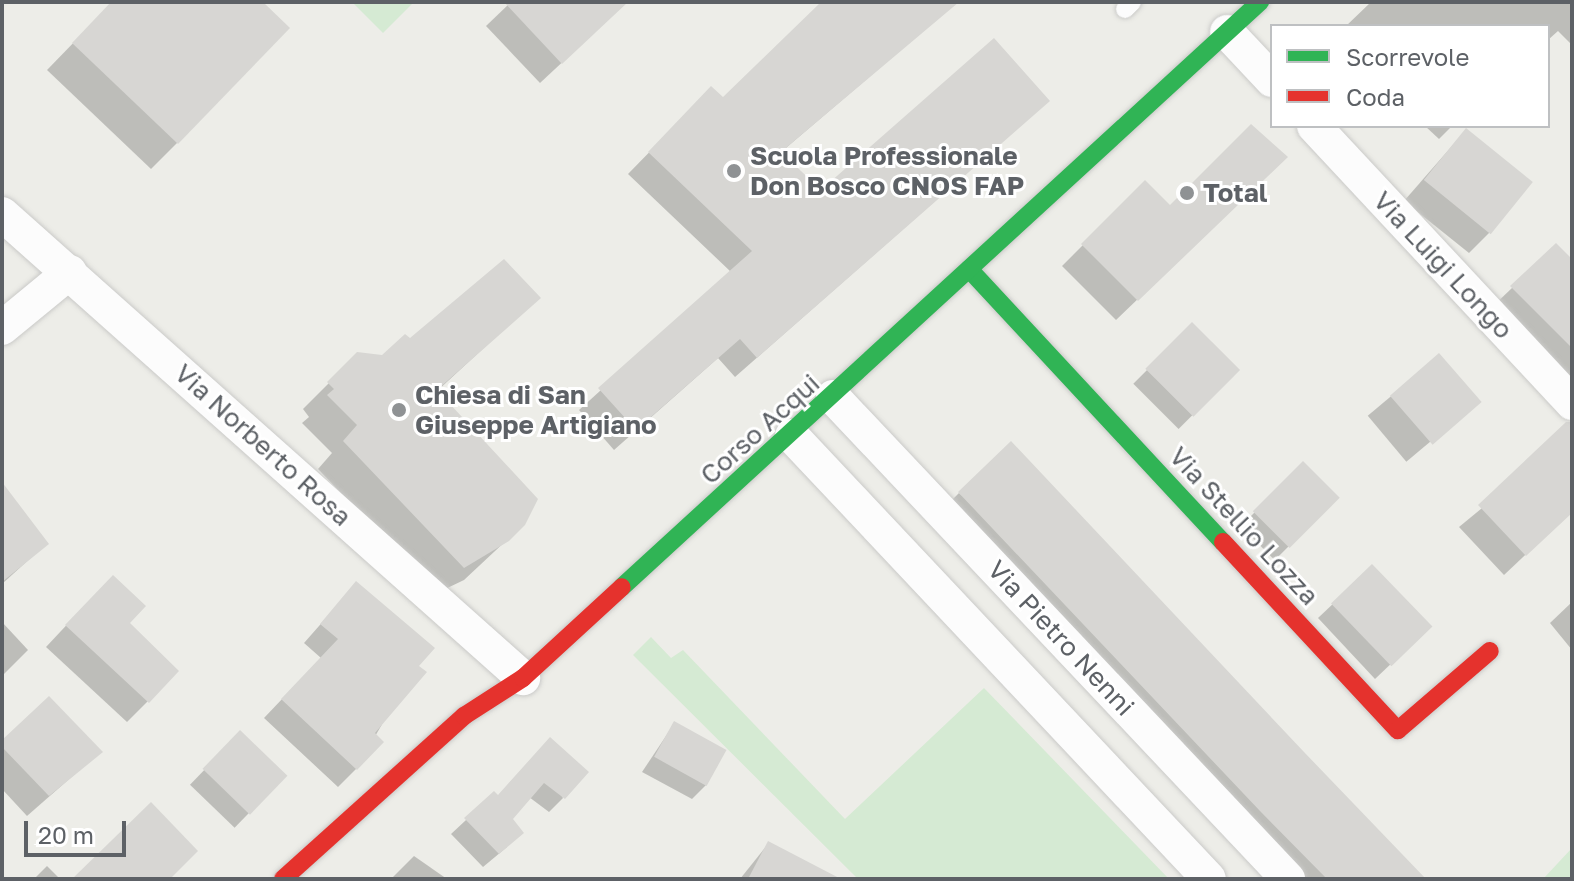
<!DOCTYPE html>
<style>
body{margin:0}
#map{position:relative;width:1574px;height:881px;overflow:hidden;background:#edede8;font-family:"Golos Text",sans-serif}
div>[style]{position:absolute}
.green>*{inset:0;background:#d5ead3}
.shadow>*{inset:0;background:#0003;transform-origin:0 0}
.building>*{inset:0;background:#d7d6d3;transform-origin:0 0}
.roads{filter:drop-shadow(0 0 2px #cacac8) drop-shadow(0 0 2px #cacac8)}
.lane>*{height:18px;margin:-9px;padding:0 9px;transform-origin:9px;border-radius:9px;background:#fcfcfc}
.street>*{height:34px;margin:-17px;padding:0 17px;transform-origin:17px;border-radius:17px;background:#fcfcfc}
.fast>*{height:18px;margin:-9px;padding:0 9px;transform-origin:9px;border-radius:9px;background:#30b455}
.jam>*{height:18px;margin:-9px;padding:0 9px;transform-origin:9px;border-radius:9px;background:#e5322d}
.dots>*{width:22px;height:22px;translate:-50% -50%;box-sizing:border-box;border:4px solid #fff;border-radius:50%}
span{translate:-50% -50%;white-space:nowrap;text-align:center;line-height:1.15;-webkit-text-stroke:6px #fff;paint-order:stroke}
.poi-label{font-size:26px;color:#5d6166;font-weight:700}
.left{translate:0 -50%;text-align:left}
.street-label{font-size:26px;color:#5d6166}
.frame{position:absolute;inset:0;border:4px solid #5d6166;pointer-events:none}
.legend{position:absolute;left:1270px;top:24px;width:280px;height:104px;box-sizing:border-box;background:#fff;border:2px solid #bec0c2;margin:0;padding:10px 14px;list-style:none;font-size:24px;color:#5d6166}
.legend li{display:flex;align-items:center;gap:16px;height:40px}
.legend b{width:40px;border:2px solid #bec0c2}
.scale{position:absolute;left:24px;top:821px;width:102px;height:36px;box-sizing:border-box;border:4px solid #5d6166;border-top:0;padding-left:10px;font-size:24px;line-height:28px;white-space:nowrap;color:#5d6166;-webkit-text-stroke:6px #fff;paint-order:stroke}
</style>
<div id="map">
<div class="green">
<i style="clip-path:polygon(352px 2px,414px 2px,383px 33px)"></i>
<i style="clip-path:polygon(651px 637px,671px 658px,683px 650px,845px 819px,984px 688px,1169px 879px,858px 879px,633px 655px)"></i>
<i style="clip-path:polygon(1572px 848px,1572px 879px,1543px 879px)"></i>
</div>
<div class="shadow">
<i style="clip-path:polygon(113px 2px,260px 2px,177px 143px,151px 169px,47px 70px)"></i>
<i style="clip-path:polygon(511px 2px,627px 2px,540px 83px,486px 26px)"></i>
<i style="clip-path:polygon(824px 2px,957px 2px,780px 153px,821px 193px,1026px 121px,735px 377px,718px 358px,614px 450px,579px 410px,731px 272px,628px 174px,711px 89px,723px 99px)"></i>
<i style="clip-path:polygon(1371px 2px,1572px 2px,1572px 45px,1558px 31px,1548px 40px,1548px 26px,1346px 26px)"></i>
<i style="clip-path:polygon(1425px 126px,1452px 126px,1439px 139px)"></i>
<i style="clip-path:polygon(1466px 130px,1490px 232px,1469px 253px,1404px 201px)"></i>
<i style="clip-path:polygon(1265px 177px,1116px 320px,1062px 266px,1145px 183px,1170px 208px)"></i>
<i style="clip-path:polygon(1572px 262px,1572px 389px,1491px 308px,1512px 288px)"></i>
<i style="clip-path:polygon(538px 298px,436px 392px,524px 524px,464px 580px,437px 593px,318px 469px,332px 453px,302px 423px,309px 417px,303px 409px,358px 354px,383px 357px,410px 341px)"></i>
<i style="left:1192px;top:325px;width:64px;height:83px;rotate:45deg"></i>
<i style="left:1439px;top:356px;width:60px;height:93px;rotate:50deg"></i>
<i style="clip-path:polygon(1572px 434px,1572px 511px,1504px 575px,1459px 527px)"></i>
<i style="left:1303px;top:464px;width:48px;height:88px;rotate:45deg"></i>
<i style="clip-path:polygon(2px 485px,46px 544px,2px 584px)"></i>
<i style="clip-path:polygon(959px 493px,1424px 879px,1280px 879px,935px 517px)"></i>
<i style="clip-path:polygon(1372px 567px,1415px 641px,1375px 679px,1318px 618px)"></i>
<i style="clip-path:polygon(356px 584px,416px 666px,356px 769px,338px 787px,264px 718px,321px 658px,304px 643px)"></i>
<i style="clip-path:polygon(92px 598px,148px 701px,127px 722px,46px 647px)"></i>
<i style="clip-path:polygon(1572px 602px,1572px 650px,1550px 623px)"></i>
<i style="clip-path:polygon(2px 622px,28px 650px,2px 676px)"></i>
<i style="clip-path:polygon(674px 724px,706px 785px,692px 799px,642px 772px)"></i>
<i style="left:240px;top:733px;width:62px;height:72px;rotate:44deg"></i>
<i style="clip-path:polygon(2px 742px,100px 752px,27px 816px,2px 789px)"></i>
<i style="clip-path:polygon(536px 754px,563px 798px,549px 812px,529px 797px,511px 819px,507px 847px,483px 867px,451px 834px,494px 794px,497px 797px)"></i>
<i style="clip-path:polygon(768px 844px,821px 879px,740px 879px)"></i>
<i style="clip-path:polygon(414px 856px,447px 879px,391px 879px)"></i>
<i style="clip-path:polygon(47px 866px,60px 879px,34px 879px)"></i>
</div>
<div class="building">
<i style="clip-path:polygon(111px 2px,263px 2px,290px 28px,178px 144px,72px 43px)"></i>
<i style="clip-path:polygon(504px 2px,628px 2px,562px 64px)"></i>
<i style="clip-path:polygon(821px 2px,959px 2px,781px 152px,821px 190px,994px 38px,1050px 101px,757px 358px,740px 339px,636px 430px,598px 388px,752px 251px,648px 152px,711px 86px,723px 97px)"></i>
<i style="clip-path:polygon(1251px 124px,1288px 157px,1138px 301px,1081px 244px,1145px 180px,1170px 205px)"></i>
<i style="left:1466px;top:128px;width:86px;height:67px;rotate:39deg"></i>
<i style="clip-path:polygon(1556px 243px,1572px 259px,1572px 348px,1510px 286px)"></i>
<i style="clip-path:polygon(504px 259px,541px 298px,437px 390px,538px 499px,525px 525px,509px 541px,464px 568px,343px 441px,357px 425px,327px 395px,334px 389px,327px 382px,357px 352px,382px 355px,405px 334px,410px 338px)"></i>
<i style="left:1192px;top:322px;width:68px;height:66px;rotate:45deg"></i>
<i style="left:1439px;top:353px;width:65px;height:65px;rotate:49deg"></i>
<i style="clip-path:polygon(1566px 422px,1572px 422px,1572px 513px,1526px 556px,1478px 505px)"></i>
<i style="clip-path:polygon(1011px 441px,1304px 752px,1426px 879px,1327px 879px,1260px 811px,958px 492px)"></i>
<i style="left:1303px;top:461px;width:52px;height:71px;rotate:45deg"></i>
<i style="clip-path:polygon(2px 482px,49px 544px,2px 582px)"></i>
<i style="left:1372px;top:564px;width:87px;height:57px;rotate:46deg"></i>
<i style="clip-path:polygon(113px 575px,146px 606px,130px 623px,179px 671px,149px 703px,65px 625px)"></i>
<i style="clip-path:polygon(356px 581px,435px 648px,419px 666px,427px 672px,375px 733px,384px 742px,357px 770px,281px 699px,338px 639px,320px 624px)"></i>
<i style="clip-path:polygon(49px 696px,103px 752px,49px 796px,2px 747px,2px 740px)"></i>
<i style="left:674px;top:721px;width:60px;height:41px;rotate:29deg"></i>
<i style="left:240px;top:730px;width:66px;height:54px;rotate:44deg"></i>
<i style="clip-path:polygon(550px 737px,589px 772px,565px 799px,544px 783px,513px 819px,524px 833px,499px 854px,464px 818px,494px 791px,498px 795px)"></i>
<i style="clip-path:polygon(151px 802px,198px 851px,170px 879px,72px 879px)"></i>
<i style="clip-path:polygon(768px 841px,841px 879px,748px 879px)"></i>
</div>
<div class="roads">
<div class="lane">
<i style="left:1125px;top:9px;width:10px;rotate:-45deg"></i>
</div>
<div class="street">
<i style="left:1227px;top:32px;width:66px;rotate:46.8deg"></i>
<i style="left:1314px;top:126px;width:379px;rotate:47deg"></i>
<i style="left:2px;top:214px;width:698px;rotate:41.69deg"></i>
<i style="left:2px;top:328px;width:88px;rotate:-39.5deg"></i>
<i style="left:833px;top:397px;width:663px;rotate:46.65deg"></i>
<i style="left:792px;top:436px;width:608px;rotate:46.73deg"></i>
</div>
<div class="fast">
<i style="left:969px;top:269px;width:373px;rotate:47.1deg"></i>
<i style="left:622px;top:587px;width:866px;rotate:-42.52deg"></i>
</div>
<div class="jam">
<i style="left:1223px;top:542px;width:257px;rotate:47.1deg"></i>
<i style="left:1398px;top:730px;width:121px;rotate:-40.7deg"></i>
<i style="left:283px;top:879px;width:244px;rotate:-42deg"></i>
<i style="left:464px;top:716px;width:70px;rotate:-32.8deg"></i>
<i style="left:523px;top:678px;width:134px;rotate:-42.6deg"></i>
</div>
</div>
<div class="dots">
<i style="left:734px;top:171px;background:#8f9294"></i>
<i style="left:1187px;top:193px;background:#8f9294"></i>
<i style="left:399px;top:410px;background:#8f9294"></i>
</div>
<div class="poi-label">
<span class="left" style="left:750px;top:171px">Scuola Professionale<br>Don Bosco CNOS FAP</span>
<span class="left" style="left:1203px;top:193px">Total</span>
<span class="left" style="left:415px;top:410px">Chiesa di San<br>Giuseppe Artigiano</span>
</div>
<div class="street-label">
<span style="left:1443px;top:265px;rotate:47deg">Via Luigi Longo</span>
<span style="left:760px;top:429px;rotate:-42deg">Corso Acqui</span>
<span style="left:263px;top:445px;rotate:42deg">Via Norberto Rosa</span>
<span style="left:1244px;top:526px;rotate:47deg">Via Stellio Lozza</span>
<span style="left:1061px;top:638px;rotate:47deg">Via Pietro Nenni</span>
</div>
<div class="frame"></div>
<ul class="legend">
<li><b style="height:10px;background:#30b455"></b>Scorrevole</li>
<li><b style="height:10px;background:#e5322d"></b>Coda</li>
</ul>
<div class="scale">20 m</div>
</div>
